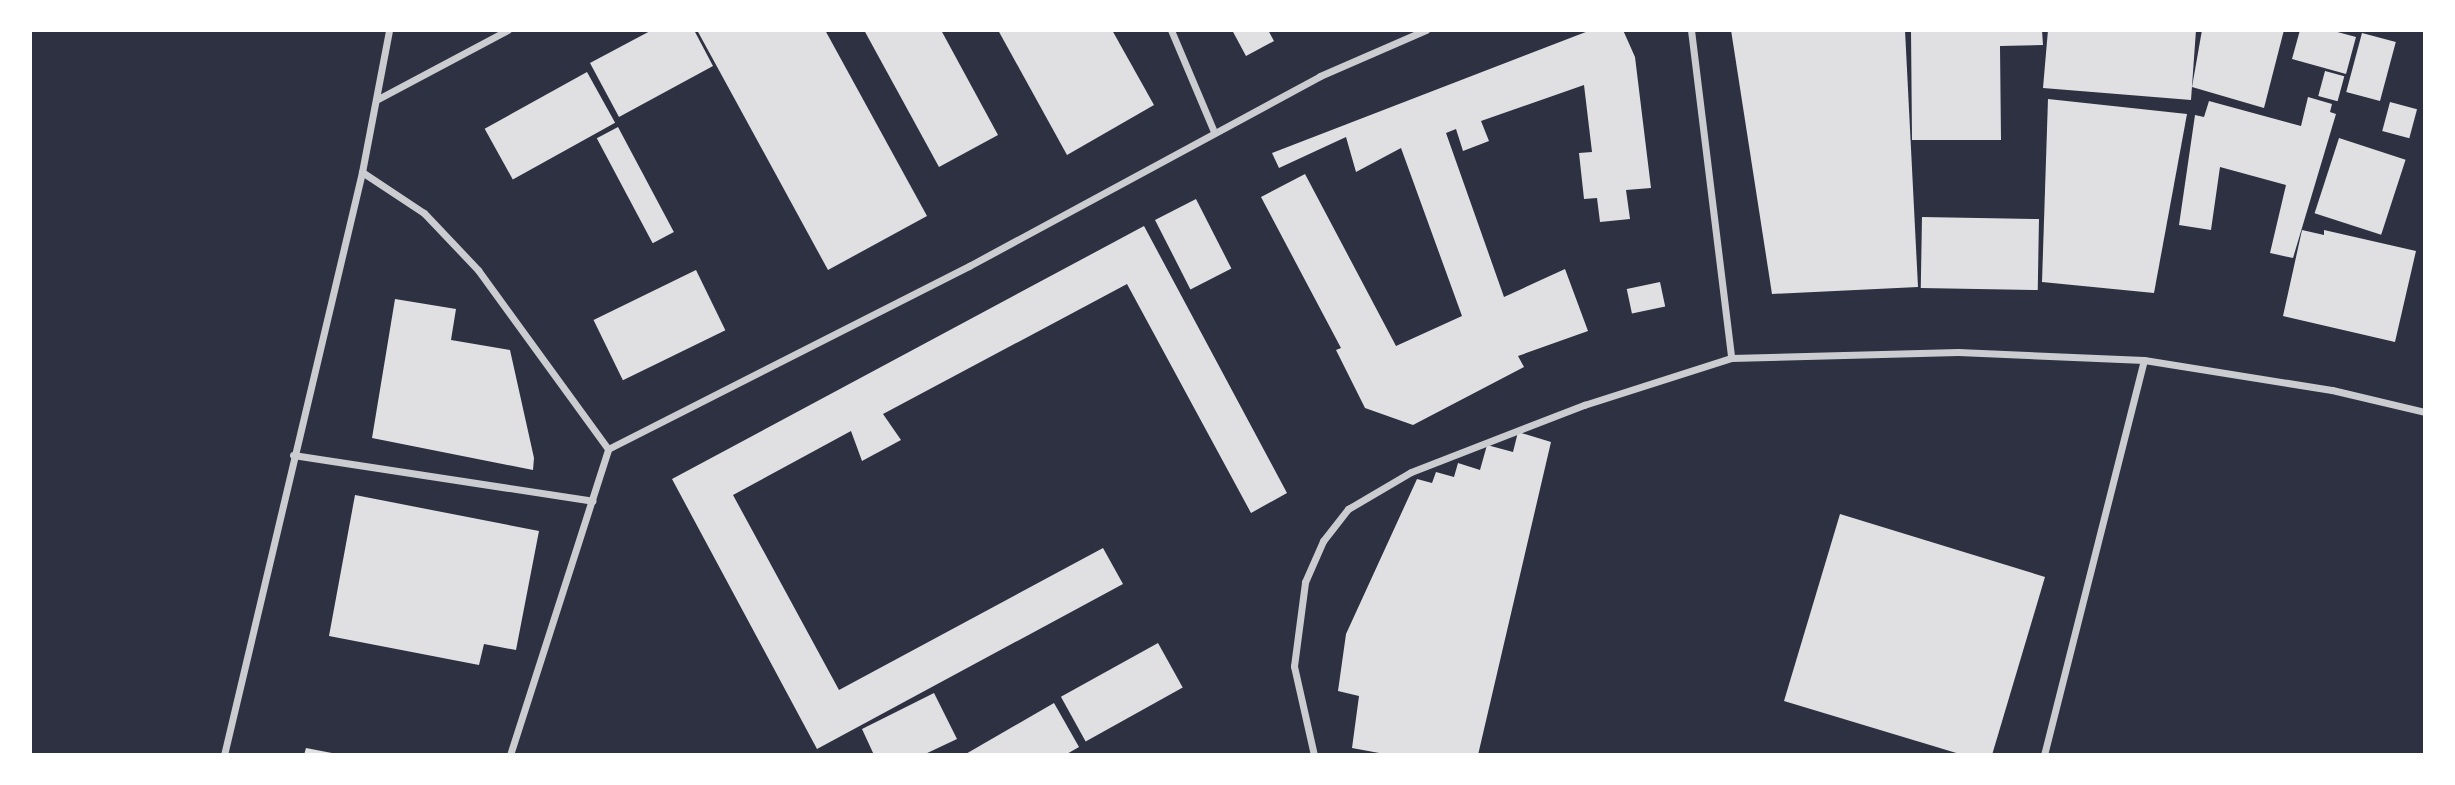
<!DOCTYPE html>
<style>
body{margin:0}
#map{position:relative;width:2455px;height:785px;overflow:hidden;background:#2d3142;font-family:Roboto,sans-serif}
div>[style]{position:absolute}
.building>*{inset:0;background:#e0e0e3;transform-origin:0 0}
.minor>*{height:7px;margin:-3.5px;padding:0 3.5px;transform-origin:3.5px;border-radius:3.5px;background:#caccd0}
span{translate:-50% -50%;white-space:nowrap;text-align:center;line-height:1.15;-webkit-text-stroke:5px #fff;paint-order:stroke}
.frame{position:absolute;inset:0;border:32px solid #fff;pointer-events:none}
</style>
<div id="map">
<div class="building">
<i style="clip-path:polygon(652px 30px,694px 30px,713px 66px,619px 117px,590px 63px)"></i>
<i style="clip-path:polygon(697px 30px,825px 30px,927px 216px,828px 270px)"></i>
<i style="clip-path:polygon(864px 30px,941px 30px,998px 135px,939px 167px)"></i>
<i style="clip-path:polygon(998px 30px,1112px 30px,1154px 105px,1067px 155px)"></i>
<i style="clip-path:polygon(1232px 30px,1268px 30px,1274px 41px,1246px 56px)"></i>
<i style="clip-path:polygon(1591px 30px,1623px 30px,1635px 57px,1651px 188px,1626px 190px,1630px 219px,1600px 222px,1597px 198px,1584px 199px,1579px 153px,1592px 152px,1584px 85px,1481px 121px,1489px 141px,1463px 151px,1456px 129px,1446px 133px,1504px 297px,1565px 269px,1588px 331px,1518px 356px,1524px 367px,1413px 425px,1365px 408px,1336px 350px,1341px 348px,1261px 197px,1305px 174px,1396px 346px,1462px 316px,1401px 148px,1356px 172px,1346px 137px,1279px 168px,1272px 153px)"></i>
<i style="clip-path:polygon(1731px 30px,1905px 30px,1918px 287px,1772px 294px)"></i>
<i style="clip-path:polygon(1911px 30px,2042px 30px,2043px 45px,2000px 46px,2001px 140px,1912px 140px)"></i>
<i style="clip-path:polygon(2048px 30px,2196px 30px,2191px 100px,2043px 88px)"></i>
<i style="clip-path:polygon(2202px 30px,2284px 30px,2264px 108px,2192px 87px)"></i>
<i style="clip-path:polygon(2300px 30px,2330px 30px,2356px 37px,2346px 74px,2292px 59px)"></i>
<i style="left:2362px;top:33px;width:35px;height:61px;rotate:15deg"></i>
<i style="left:2325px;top:71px;width:20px;height:26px;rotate:15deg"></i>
<i style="left:587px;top:72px;width:58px;height:117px;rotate:61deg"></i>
<i style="clip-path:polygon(2308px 97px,2332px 104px,2330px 112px,2336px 114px,2293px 258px,2270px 253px,2286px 185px,2220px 167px,2211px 230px,2179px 225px,2195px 115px,2204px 117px,2209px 101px,2301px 126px)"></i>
<i style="clip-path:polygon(2048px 99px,2187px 114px,2154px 293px,2042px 282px)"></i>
<i style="left:2390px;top:102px;width:28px;height:30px;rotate:15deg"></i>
<i style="left:618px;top:127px;width:119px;height:24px;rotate:62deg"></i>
<i style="left:2339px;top:138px;width:70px;height:79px;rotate:18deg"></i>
<i style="left:1196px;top:199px;width:78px;height:46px;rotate:63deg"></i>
<i style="left:1922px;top:217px;width:117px;height:71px;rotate:1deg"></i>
<i style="clip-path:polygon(1144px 226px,1287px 493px,1251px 513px,1127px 284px,883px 414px,901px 440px,862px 461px,851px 431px,733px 495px,839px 690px,1103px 548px,1123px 584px,817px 749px,672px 479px)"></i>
<i style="clip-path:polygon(2302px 230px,2324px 235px,2324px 230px,2416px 251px,2395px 342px,2283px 316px)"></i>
<i style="left:696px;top:270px;width:67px;height:114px;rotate:64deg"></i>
<i style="left:1660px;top:282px;width:25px;height:34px;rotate:78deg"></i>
<i style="clip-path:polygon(395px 299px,456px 309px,451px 340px,510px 350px,534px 458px,533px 470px,372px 438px)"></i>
<i style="clip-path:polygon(1518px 432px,1551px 442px,1478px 755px,1390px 755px,1352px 748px,1359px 696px,1338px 691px,1346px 634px,1417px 479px,1432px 483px,1436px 472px,1454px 477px,1458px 463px,1480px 470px,1487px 445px,1513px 452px)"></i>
<i style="clip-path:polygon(355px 495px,539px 531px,516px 650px,484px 644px,479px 665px,329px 636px)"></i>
<i style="clip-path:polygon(1840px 514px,2045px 577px,1992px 755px,1963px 755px,1784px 701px)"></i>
<i style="left:1158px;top:643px;width:51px;height:111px;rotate:61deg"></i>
<i style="clip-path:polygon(934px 693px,957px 739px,923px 755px,874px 755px,862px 729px)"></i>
<i style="clip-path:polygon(1054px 703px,1079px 747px,1065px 755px,964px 755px)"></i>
<i style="clip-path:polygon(306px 748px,337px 754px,337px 755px,304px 755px)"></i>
</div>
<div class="minor">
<i style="left:1171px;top:30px;width:111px;rotate:67.1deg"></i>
<i style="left:1691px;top:30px;width:330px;rotate:83deg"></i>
<i style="left:378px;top:99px;width:147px;rotate:-28deg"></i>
<i style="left:362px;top:172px;width:74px;rotate:33.5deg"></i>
<i style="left:424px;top:213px;width:79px;rotate:46.5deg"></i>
<i style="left:478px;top:270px;width:221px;rotate:54deg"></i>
<i style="left:608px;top:449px;width:405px;rotate:-26.9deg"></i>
<i style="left:969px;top:266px;width:399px;rotate:-28.4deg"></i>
<i style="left:1320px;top:76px;width:116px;rotate:-23.5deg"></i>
<i style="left:293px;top:455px;width:303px;rotate:8.7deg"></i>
<i style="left:224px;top:755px;width:599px;rotate:-76.68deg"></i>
<i style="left:362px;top:172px;width:145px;rotate:-79.2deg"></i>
<i style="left:510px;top:755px;width:321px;rotate:-72.2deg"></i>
<i style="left:1314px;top:755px;width:91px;rotate:-102.7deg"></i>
<i style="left:1294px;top:666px;width:85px;rotate:-82.5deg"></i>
<i style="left:1305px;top:582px;width:45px;rotate:-66.3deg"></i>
<i style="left:1323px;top:541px;width:41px;rotate:-52deg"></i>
<i style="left:1348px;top:509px;width:73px;rotate:-30.4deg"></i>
<i style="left:1411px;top:472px;width:186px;rotate:-21.2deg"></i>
<i style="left:1584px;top:405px;width:154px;rotate:-17.7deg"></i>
<i style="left:1731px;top:358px;width:227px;rotate:-1.5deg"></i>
<i style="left:1958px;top:352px;width:186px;rotate:2.5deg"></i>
<i style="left:2144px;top:360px;width:190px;rotate:9.1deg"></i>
<i style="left:2332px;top:390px;width:96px;rotate:13.3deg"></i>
<i style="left:2044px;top:755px;width:407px;rotate:-75.8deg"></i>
</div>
<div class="frame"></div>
</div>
